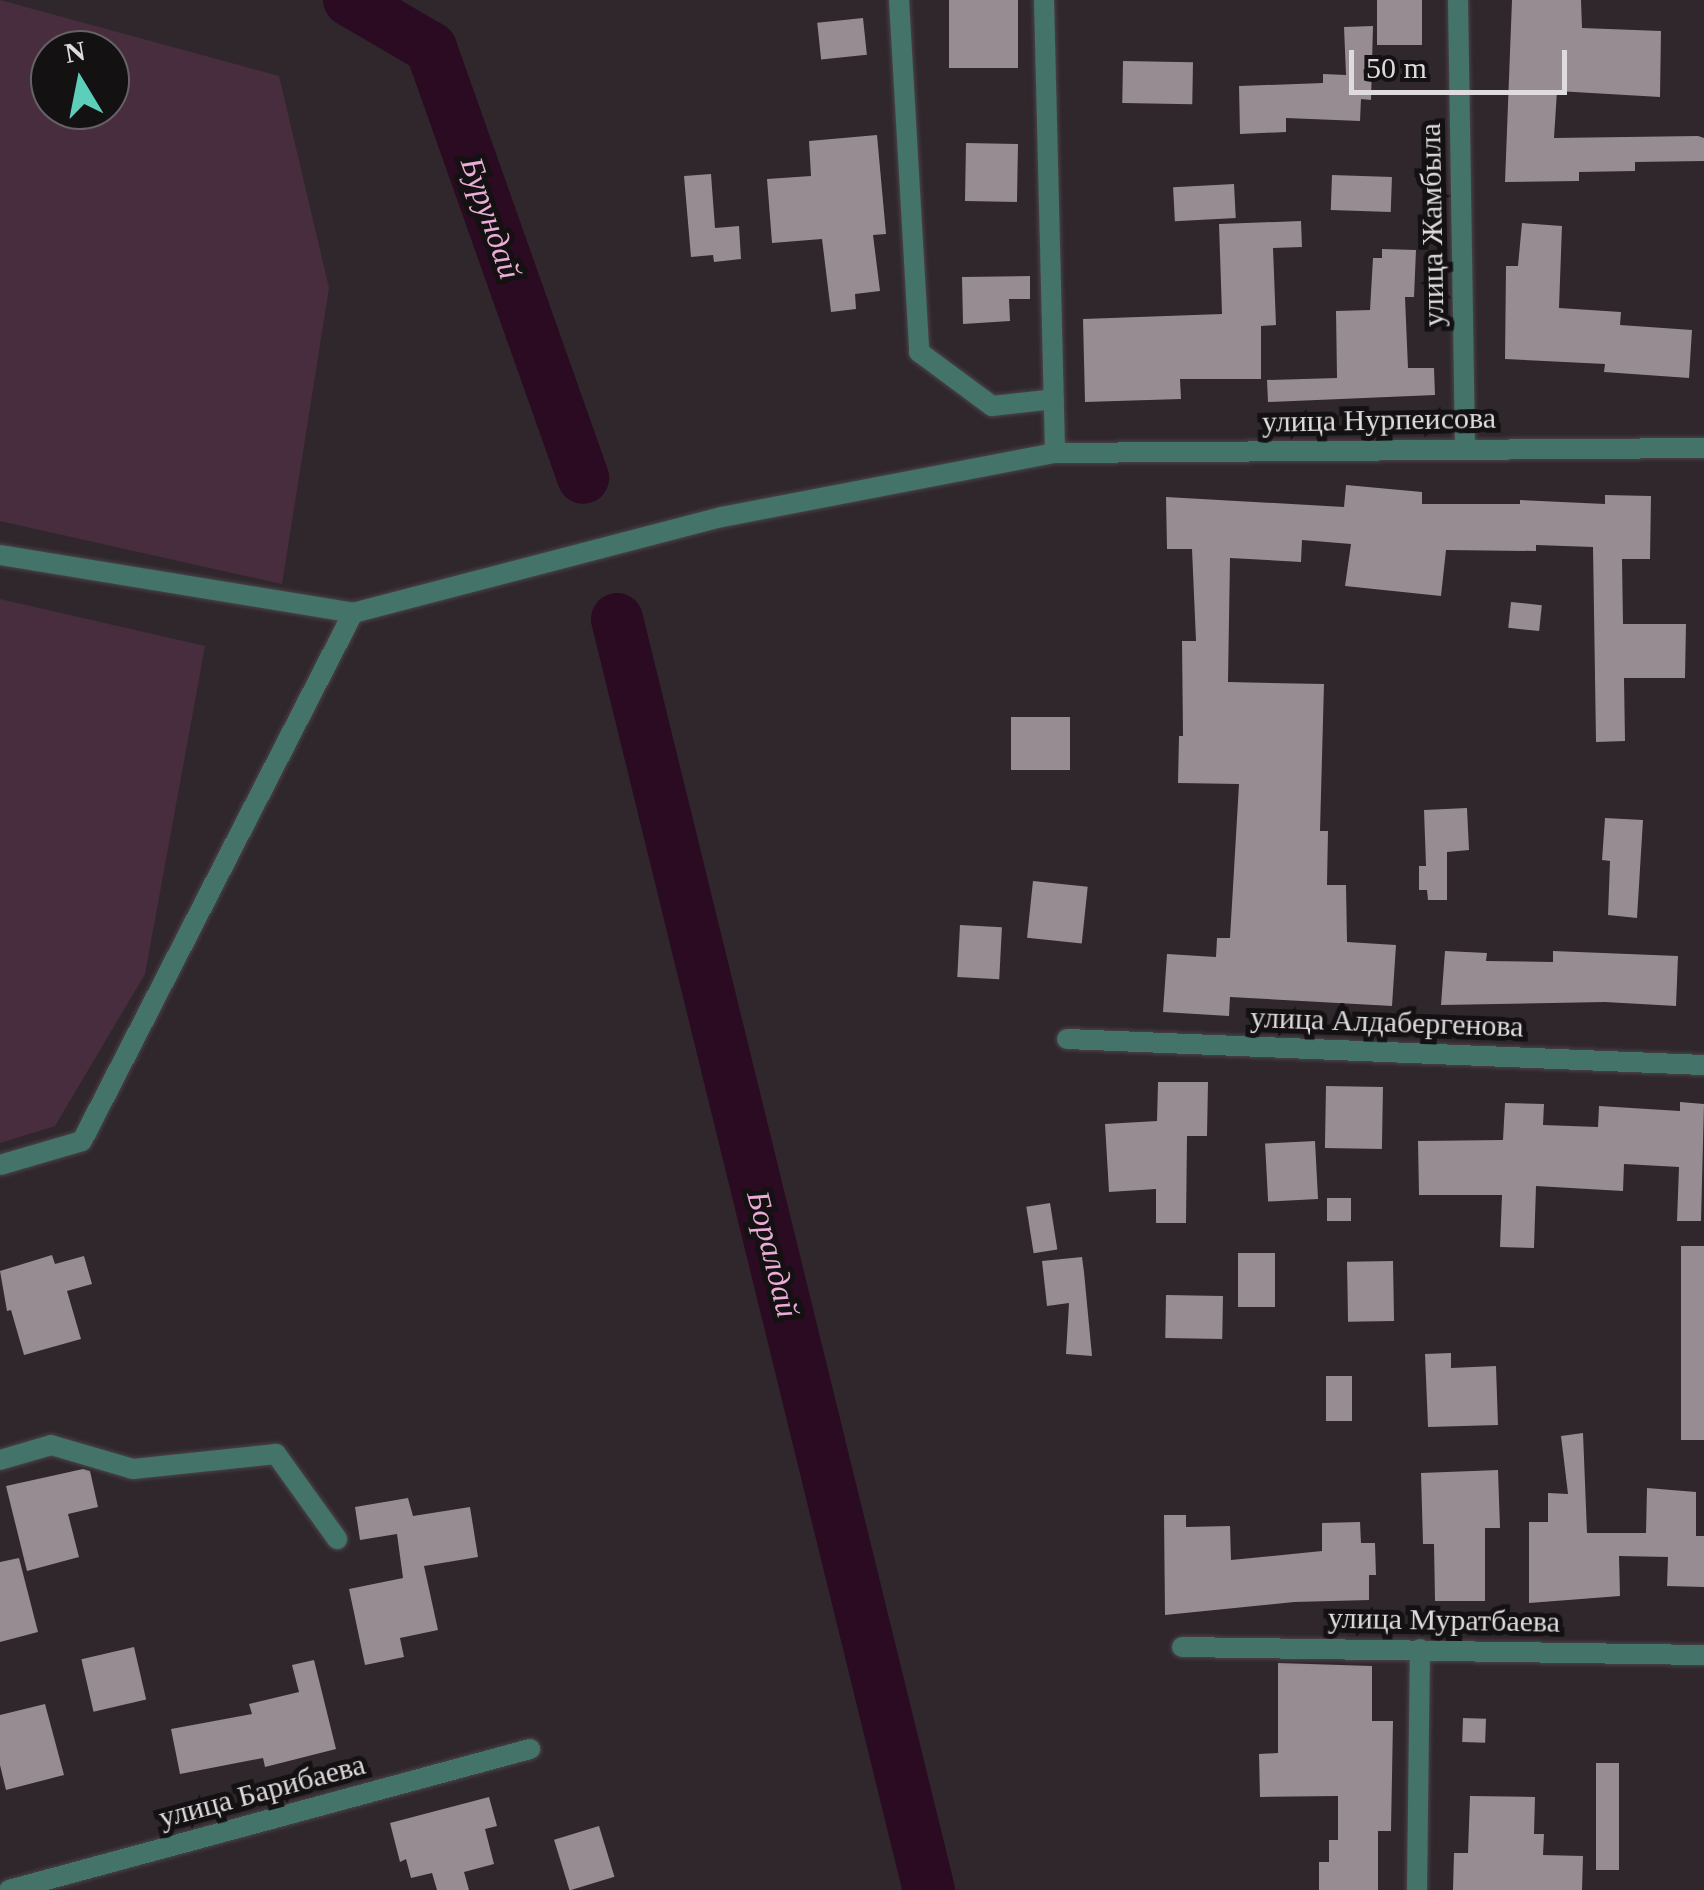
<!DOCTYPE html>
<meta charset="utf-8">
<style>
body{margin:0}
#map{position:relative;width:1704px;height:1890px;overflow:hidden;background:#2f272c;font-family:"Times New Roman",serif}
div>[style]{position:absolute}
.green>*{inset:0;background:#482d3f}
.river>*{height:52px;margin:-26px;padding:0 26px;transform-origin:26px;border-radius:26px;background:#2a0b21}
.building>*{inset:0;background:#968c92;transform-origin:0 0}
.roads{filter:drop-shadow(0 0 2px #4b4448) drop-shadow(0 0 2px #4b4448)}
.street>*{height:20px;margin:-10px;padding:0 10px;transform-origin:10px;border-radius:10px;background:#437369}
span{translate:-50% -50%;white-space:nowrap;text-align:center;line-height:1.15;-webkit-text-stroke:10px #141113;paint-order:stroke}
.street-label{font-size:30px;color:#dfdadd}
.water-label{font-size:32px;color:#ecacd7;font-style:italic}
.north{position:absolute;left:30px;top:30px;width:100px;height:100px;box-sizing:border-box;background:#141113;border:2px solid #656164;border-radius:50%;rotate:350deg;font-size:28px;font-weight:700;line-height:40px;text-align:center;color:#dfdadd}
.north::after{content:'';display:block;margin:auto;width:35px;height:45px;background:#5cceba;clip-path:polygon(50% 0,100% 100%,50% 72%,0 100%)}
.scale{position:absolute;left:1349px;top:50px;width:218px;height:45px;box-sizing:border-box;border:5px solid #dfdadd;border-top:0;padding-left:12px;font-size:30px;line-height:35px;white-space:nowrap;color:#dfdadd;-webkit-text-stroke:8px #141113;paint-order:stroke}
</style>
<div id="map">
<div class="green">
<i style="clip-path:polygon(evenodd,0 0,279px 76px,329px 288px,282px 584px,0 521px,0 0,110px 50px,110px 110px,50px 110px,50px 50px,110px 50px)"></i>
<i style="clip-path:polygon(0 599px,205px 646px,145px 974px,55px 1126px,0 1143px)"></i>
</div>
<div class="river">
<i style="left:349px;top:0;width:95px;rotate:30.3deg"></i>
<i style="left:431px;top:48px;width:456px;rotate:70.5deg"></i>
<i style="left:617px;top:619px;width:1309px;rotate:76.21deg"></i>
</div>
<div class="building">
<i style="left:949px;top:0;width:69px;height:68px"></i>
<i style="left:1377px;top:0;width:45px;height:45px"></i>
<i style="clip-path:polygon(1512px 0,1581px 0,1582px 28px,1661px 31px,1660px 97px,1557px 91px,1554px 138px,1698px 136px,1704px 138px,1704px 161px,1635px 162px,1635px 171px,1579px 172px,1579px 181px,1505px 182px)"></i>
<i style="left:863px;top:18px;width:37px;height:46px;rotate:84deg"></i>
<i style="clip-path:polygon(1373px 26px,1371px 100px,1361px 99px,1360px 121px,1286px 118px,1286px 132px,1240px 134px,1239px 86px,1323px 83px,1323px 74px,1346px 75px,1344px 27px)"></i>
<i style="left:1123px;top:61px;width:70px;height:42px;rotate:1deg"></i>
<i style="clip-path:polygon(877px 135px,886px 234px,873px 235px,880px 291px,855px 294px,856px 309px,831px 312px,822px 239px,772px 243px,767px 179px,811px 176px,809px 141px)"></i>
<i style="left:966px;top:143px;width:52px;height:58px;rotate:1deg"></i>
<i style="clip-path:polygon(711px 174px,715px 228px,739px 226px,741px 259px,714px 262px,713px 255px,691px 257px,684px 176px)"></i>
<i style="left:1332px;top:175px;width:60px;height:35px;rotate:2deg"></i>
<i style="left:1234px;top:184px;width:34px;height:61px;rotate:87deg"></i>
<i style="clip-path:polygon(1301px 221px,1302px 247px,1273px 248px,1276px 325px,1261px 326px,1261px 379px,1180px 379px,1181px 399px,1085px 402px,1083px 319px,1222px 314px,1219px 224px)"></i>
<i style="clip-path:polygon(1522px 223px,1562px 226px,1559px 308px,1621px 312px,1620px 325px,1692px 330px,1689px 378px,1604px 372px,1605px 364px,1505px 359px,1506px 266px,1518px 266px)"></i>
<i style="clip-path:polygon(1382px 249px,1416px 250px,1414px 297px,1405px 297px,1408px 368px,1434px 368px,1435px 395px,1268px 402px,1267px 380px,1337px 378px,1336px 311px,1370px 310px,1373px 258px,1382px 258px)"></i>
<i style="clip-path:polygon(1030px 276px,1030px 299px,1009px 299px,1010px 321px,963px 324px,962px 277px)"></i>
<i style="clip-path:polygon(1346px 485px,1422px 492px,1422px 504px,1520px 504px,1520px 500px,1605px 504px,1605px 495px,1651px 496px,1650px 559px,1622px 559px,1623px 624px,1686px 624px,1685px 678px,1624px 678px,1625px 741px,1596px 742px,1593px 547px,1536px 545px,1536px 551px,1446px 550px,1441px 596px,1345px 586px,1351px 544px,1302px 540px,1301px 562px,1230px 558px,1228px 682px,1324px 684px,1320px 831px,1328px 831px,1327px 885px,1346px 885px,1347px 942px,1396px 945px,1392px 1006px,1230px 997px,1229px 1016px,1163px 1012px,1167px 954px,1216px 957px,1217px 938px,1230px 938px,1239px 784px,1178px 783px,1179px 736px,1183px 736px,1182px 641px,1196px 641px,1192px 549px,1167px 549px,1166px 497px,1344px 507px)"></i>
<i style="left:1511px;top:602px;width:31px;height:26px;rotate:6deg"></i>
<i style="left:1011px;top:717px;width:59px;height:53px"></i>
<i style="clip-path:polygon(1467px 808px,1469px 850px,1447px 852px,1447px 900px,1428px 900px,1427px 890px,1419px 890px,1419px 866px,1426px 866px,1424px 810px)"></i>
<i style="clip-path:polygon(1605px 818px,1643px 820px,1637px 918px,1608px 915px,1610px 861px,1602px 860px)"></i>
<i style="left:1033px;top:881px;width:55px;height:57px;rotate:6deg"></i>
<i style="left:960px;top:925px;width:42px;height:52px;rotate:3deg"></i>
<i style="clip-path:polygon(1445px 951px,1487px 953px,1486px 961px,1553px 962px,1553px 951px,1678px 956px,1676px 1006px,1605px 1002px,1441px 1005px)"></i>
<i style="clip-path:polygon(1158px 1082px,1208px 1082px,1207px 1136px,1187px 1136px,1186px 1223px,1156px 1223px,1156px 1189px,1109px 1192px,1105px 1124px,1157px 1121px)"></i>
<i style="left:1326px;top:1086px;width:57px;height:62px;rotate:1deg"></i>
<i style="clip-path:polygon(1680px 1102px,1704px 1104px,1701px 1221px,1677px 1221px,1679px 1167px,1624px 1164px,1623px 1191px,1536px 1186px,1534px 1248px,1500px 1247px,1502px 1195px,1419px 1195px,1418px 1141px,1503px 1140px,1505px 1103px,1544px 1104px,1543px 1125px,1598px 1127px,1599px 1106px,1680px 1111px)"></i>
<i style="left:1315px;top:1141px;width:58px;height:50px;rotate:87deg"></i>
<i style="left:1327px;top:1198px;width:24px;height:23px"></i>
<i style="left:1050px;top:1203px;width:47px;height:24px;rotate:81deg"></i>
<i style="left:1681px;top:1246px;width:23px;height:194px"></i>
<i style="left:1238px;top:1253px;width:37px;height:54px"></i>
<i style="clip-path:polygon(52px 1255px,55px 1264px,84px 1256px,92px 1284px,67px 1291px,81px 1339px,24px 1355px,11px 1310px,7px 1311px,0 1271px)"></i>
<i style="clip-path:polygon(1082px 1257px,1084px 1272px,1092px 1356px,1066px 1354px,1069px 1303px,1047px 1306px,1042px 1261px)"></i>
<i style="left:1393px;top:1261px;width:60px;height:46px;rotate:89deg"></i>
<i style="left:1166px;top:1295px;width:57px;height:43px;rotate:1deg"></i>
<i style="clip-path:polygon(1451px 1353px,1451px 1368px,1496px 1366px,1498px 1425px,1428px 1427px,1425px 1354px)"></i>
<i style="left:1326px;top:1376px;width:26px;height:45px"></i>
<i style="clip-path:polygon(1583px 1433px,1587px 1533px,1646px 1533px,1647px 1488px,1696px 1492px,1696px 1536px,1704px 1536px,1704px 1587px,1667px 1586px,1668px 1557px,1619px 1556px,1620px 1596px,1529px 1603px,1529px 1522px,1548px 1522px,1548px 1493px,1568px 1494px,1561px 1436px)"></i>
<i style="clip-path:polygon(83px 1469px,90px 1471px,98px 1507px,68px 1514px,79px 1557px,27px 1571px,6px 1486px)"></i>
<i style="clip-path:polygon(1498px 1470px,1500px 1528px,1485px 1528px,1485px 1601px,1435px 1601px,1434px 1544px,1423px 1544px,1421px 1473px)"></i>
<i style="clip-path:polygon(408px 1498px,413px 1516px,470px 1507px,478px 1557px,424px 1566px,438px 1630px,400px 1638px,404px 1657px,365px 1665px,349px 1589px,403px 1578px,397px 1534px,360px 1540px,355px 1507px)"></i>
<i style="clip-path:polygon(1164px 1515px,1186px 1515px,1186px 1527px,1230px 1526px,1231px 1560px,1322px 1551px,1322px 1523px,1360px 1522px,1361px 1543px,1375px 1543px,1376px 1575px,1369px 1575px,1369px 1600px,1294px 1602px,1165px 1615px)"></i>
<i style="clip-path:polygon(19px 1558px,38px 1632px,0 1642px,0 1562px)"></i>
<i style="left:134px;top:1647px;width:54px;height:54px;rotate:77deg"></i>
<i style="clip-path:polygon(314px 1660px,336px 1749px,265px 1767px,263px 1758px,180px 1774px,171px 1729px,252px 1714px,249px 1704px,299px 1692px,292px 1665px)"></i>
<i style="clip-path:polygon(1278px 1663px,1372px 1666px,1372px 1721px,1393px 1721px,1391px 1831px,1378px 1831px,1378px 1890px,1319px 1890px,1319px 1862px,1329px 1862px,1329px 1840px,1338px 1840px,1338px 1796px,1260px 1797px,1259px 1754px,1278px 1753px)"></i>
<i style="clip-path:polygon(45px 1704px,64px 1775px,6px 1790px,0 1765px,0 1715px)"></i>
<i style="left:1463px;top:1718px;width:23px;height:24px;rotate:2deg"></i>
<i style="left:1596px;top:1763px;width:23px;height:107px"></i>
<i style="clip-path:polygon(1470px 1796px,1535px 1797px,1534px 1834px,1544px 1834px,1543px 1855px,1583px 1856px,1582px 1890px,1453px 1890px,1454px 1853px,1468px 1853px)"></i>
<i style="clip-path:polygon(489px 1797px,497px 1826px,485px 1829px,494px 1864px,464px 1872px,469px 1890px,437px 1890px,432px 1873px,411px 1878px,406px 1859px,400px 1862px,390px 1823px)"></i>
<i style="left:599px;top:1826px;width:53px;height:47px;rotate:73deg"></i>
</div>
<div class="roads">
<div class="street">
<i style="left:899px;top:0;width:353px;rotate:86.7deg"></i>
<i style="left:919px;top:352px;width:91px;rotate:36.5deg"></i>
<i style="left:992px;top:406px;width:62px;rotate:-6.4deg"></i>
<i style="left:1044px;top:0;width:453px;rotate:88.6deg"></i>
<i style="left:1458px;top:0;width:450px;rotate:89.1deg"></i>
<i style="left:0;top:555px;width:358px;rotate:9.3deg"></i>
<i style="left:353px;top:613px;width:381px;rotate:-14.6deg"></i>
<i style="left:722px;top:517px;width:339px;rotate:-10.9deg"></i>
<i style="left:1055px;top:453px;width:649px;rotate:-0.44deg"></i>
<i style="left:1067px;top:1039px;width:638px;rotate:2.34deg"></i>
<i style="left:0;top:1165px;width:85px;rotate:-16.3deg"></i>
<i style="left:82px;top:1141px;width:593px;rotate:-62.83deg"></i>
<i style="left:0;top:1460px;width:53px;rotate:-16.4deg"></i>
<i style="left:51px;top:1445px;width:85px;rotate:16.3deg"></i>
<i style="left:133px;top:1469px;width:144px;rotate:-6deg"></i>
<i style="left:276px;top:1454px;width:105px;rotate:54.3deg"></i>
<i style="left:1182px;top:1647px;width:522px;rotate:0.88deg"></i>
<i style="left:9px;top:1890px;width:540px;rotate:-15.14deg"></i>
<i style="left:1417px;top:1890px;width:241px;rotate:-89.3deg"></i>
</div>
</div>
<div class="street-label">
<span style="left:1432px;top:225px;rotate:-91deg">улица Жамбыла</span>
<span style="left:1379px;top:420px;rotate:-1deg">улица Нурпеисова</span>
<span style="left:1387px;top:1022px;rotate:2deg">улица Алдабергенова</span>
<span style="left:1444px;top:1620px;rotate:1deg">улица Муратбаева</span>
<span style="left:262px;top:1791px;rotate:-15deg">улица Барибаева</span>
</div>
<div class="water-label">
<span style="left:491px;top:218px;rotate:71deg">Бурундай</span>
<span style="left:773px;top:1254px;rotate:76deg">Боралдай</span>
</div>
<div class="north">N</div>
<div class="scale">50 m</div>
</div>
